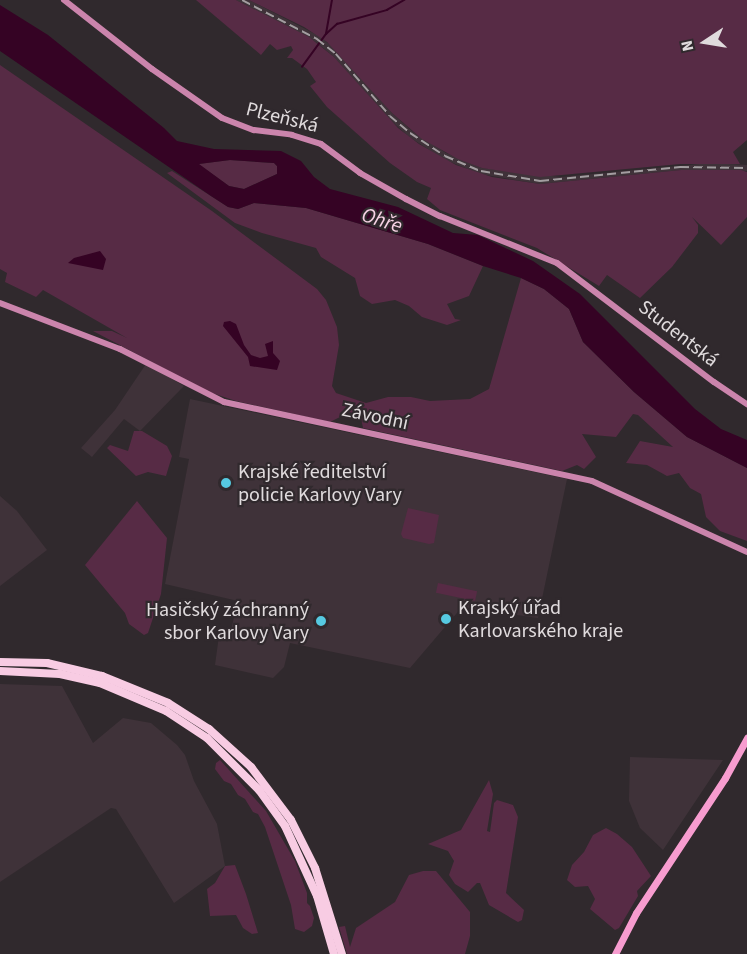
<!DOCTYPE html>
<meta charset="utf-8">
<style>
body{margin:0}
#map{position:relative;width:747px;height:954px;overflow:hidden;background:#30292d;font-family:"Source Sans 3",sans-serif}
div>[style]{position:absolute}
.built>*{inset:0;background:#3f3239}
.green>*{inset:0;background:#572b45;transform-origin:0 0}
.water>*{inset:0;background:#350324}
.stream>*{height:1.5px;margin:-0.75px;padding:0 0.75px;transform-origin:0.75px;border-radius:0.75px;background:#350324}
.secondary>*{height:6px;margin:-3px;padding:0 3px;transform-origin:3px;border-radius:3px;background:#cb84ac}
.primary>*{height:7px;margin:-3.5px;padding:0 3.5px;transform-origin:3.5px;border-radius:3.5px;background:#f79ccf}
.highway>*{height:8px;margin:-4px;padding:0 4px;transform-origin:4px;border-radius:4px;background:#f8cce3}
.rail>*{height:1.5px;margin-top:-0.75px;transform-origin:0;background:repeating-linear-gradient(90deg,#a39da0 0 9px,transparent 0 13.5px)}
.dots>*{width:16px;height:16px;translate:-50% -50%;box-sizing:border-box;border:3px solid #30292d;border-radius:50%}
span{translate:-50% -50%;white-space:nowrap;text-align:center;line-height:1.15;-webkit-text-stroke:4.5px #30292d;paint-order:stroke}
.street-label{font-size:20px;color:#e0dbdd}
.poi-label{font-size:20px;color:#e0dbdd}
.left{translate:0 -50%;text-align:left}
.right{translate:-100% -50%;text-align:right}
.water-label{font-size:21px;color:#f7d3e5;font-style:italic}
.north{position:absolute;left:675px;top:12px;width:60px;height:60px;-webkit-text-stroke:4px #30292d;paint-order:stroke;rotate:258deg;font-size:16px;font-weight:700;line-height:24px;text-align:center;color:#e0dbdd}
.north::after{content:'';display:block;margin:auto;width:21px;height:27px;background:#e0dbdd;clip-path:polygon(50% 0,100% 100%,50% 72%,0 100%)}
</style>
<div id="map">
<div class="built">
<i style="clip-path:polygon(236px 0,249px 0,319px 36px,339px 52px,392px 113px,412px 131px,446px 153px,482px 168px,561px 177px,710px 163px,747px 165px,747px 171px,681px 170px,540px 184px,480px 174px,443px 159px,408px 136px,388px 118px,334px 57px,316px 42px)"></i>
<i style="clip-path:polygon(146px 364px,184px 386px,140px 431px,124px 419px,92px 457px,81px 448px,115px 410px)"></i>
<i style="clip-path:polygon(190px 399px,567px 479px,538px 618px,462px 607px,410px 668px,290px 643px,284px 667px,273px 678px,215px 665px,220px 628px,231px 630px,238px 601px,165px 584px,189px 459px,179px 457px)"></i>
<i style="clip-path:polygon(0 496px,17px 511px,47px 550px,0 586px)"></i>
<i style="clip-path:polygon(0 684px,62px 686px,93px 743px,123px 718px,151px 723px,177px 745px,185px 755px,194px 781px,217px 824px,225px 866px,174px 903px,116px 809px,111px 808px,0 882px)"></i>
<i style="clip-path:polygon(630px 757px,723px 760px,663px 850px,640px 828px,629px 801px)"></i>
</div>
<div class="green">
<i style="clip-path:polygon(196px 0,236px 0,309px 37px,334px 57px,398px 128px,419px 144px,456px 165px,492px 177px,540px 184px,681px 170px,741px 170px,747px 172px,747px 217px,721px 245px,692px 217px,698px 225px,698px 233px,672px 267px,640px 298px,607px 275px,599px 286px,537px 248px,440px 210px,427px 199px,431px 188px,417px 182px,390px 163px,327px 107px,310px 86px,316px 82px,307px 69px,292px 58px,287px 58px,293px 50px,291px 46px,277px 50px,270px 44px,261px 55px)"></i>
<i style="clip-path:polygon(249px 0,747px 0,747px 140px,733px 152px,740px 164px,680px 164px,540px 177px,482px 168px,458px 159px,422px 139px,392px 113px,327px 42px,304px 27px)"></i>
<i style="clip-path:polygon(0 65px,212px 211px,317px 289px,326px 300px,337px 327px,339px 345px,332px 386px,336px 393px,366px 403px,388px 397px,411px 397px,430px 401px,470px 399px,489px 389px,521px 278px,544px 289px,569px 309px,583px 342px,634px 392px,687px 437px,747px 468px,747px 541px,720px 531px,706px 517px,701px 494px,690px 488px,679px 473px,667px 476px,647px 465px,626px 463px,640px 441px,673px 447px,638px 415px,633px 414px,616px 437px,582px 434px,596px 457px,584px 469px,577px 465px,562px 471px,363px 428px,361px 418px,350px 412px,330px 422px,236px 401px,209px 392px,93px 331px,112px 331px,127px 338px,43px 290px,36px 297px,5px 282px,7px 273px,0 269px)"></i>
<i style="clip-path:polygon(230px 160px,274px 163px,277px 166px,277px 174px,244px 189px,229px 186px,198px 164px)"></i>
<i style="clip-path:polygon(172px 171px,228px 207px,238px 209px,254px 203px,306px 208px,428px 244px,483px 266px,469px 296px,447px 304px,455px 319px,461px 320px,447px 325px,422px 317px,409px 306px,395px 300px,372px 304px,360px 296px,355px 278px,321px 257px,316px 248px,262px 233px,235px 223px,167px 173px)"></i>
<i style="clip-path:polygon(134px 431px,142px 431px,167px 446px,172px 456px,166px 476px,148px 472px,136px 476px,107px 448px,110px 445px,128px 451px)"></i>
<i style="clip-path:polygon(137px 501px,167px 538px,161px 594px,148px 633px,144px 635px,129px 624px,125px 613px,85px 565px)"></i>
<i style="clip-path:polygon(408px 508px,439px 515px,434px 543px,429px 544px,403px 538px,401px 534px)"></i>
<i style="left:438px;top:583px;width:40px;height:10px;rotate:12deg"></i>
<i style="clip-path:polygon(220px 760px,266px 811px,295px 861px,307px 893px,307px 903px,310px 906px,314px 918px,312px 926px,304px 932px,295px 929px,291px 905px,265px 827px,258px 814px,253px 812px,245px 799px,238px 795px,231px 784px,224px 781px,215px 769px,216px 763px)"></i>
<i style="clip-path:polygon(489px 780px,493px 794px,487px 831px,490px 832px,494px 803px,497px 800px,513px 805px,518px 817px,506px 893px,524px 910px,522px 920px,518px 922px,489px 905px,480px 883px,477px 883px,468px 892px,455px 884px,449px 875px,454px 861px,448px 851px,428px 844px,461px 830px)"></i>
<i style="clip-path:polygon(606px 828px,617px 834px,632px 847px,651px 876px,637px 891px,638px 896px,619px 928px,615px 930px,590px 909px,595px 899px,588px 886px,575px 887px,567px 880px,572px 865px,584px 852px,593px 835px)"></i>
<i style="clip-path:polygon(235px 865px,246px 894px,258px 933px,252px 934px,243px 928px,236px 915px,210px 916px,207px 889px,215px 883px,225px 866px)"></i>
<i style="clip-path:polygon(423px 871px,436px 871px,470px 912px,470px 936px,465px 954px,347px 954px,339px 927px,345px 926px,350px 947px,356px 928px,395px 902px,409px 875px)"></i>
</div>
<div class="water">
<i style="clip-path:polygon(evenodd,0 5px,48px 35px,164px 128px,177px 141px,214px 149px,281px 151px,301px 161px,314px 177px,330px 189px,398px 207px,453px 233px,478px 235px,533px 261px,580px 294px,695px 409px,721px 429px,747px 440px,747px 468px,687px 437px,634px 392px,583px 342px,569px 309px,544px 289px,521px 278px,483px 266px,428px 244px,306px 208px,254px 203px,238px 209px,228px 207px,211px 196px,0 51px,0 5px,230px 160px,274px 163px,277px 166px,277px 174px,244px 189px,229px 186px,199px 164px,230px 160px)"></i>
<i style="clip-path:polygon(100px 251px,106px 259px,103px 270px,68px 263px,74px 258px)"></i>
<i style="clip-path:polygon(230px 321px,236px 324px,244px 345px,251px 355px,260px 358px,268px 356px,265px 344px,273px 341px,273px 353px,280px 361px,277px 370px,250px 366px,248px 357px,223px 326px,224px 322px)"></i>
</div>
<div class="stream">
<i style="left:326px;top:34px;width:15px;rotate:-42deg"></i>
<i style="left:337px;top:24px;width:52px;rotate:-15.6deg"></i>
<i style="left:387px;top:10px;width:20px;rotate:-30deg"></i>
<i style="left:302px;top:67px;width:41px;rotate:-54deg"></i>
<i style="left:326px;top:34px;width:35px;rotate:-80deg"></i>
</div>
<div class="secondary">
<i style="left:64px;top:0;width:112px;rotate:38.1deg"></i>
<i style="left:152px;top:69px;width:85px;rotate:35deg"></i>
<i style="left:222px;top:118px;width:34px;rotate:21deg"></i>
<i style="left:254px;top:130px;width:38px;rotate:7deg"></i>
<i style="left:292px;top:135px;width:30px;rotate:17deg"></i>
<i style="left:321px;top:144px;width:49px;rotate:36.6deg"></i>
<i style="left:360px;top:173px;width:53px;rotate:29.5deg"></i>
<i style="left:406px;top:199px;width:38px;rotate:27deg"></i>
<i style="left:440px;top:216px;width:126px;rotate:21.9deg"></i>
<i style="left:557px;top:263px;width:197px;rotate:37.2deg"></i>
<i style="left:714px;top:382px;width:40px;rotate:34deg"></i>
<i style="left:0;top:303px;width:129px;rotate:21deg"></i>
<i style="left:120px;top:349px;width:117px;rotate:27deg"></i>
<i style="left:224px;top:402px;width:376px;rotate:12.1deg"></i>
<i style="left:592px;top:481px;width:170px;rotate:24.6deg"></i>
</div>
<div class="primary">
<i style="left:615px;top:954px;width:46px;rotate:-62.9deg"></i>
<i style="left:636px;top:913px;width:162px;rotate:-56.6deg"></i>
<i style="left:725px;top:778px;width:46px;rotate:-61.2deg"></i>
</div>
<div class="highway">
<i style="left:0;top:662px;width:47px;rotate:1.2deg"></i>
<i style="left:47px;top:663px;width:57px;rotate:13.3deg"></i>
<i style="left:102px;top:676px;width:71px;rotate:22.2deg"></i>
<i style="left:168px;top:703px;width:49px;rotate:32.4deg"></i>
<i style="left:209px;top:729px;width:57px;rotate:42.1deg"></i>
<i style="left:251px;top:767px;width:66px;rotate:53deg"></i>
<i style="left:291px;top:820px;width:54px;rotate:63.4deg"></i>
<i style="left:315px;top:868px;width:90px;rotate:72.6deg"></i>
<i style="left:0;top:671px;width:60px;rotate:2.9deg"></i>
<i style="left:60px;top:674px;width:41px;rotate:12.7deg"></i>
<i style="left:100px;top:683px;width:72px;rotate:23deg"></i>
<i style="left:166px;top:711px;width:49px;rotate:33.4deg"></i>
<i style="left:207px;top:738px;width:74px;rotate:45deg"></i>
<i style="left:259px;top:790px;width:44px;rotate:54.2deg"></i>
<i style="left:285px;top:826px;width:77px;rotate:65.4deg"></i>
<i style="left:317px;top:896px;width:60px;rotate:73.7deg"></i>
</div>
<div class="rail">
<i style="left:242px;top:0;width:85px;rotate:27.5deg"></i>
<i style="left:317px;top:39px;width:24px;rotate:38deg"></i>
<i style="left:336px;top:54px;width:82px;rotate:48.9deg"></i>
<i style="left:390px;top:116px;width:26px;rotate:40deg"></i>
<i style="left:410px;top:133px;width:42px;rotate:33.3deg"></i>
<i style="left:445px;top:156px;width:39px;rotate:23deg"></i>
<i style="left:481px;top:171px;width:60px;rotate:9.6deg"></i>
<i style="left:540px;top:181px;width:141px;rotate:-5.7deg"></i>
<i style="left:680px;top:167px;width:67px;rotate:0.9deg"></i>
</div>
<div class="dots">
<i style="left:226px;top:483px;background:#56c9e1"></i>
<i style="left:446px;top:619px;background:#56c9e1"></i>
<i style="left:321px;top:621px;background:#56c9e1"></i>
</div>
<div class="street-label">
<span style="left:282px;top:118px;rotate:14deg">Plzeňská</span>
<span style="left:678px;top:334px;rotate:38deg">Studentská</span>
<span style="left:375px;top:417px;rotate:12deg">Závodní</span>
</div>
<div class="poi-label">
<span class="left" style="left:238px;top:484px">Krajské ředitelství<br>policie Karlovy Vary</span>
<span class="left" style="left:458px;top:620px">Krajský úřad<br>Karlovarského kraje</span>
<span class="right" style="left:309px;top:622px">Hasičský záchranný<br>sbor Karlovy Vary</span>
</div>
<div class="water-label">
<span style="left:382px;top:220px;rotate:18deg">Ohře</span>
</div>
<div class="north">N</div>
</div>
